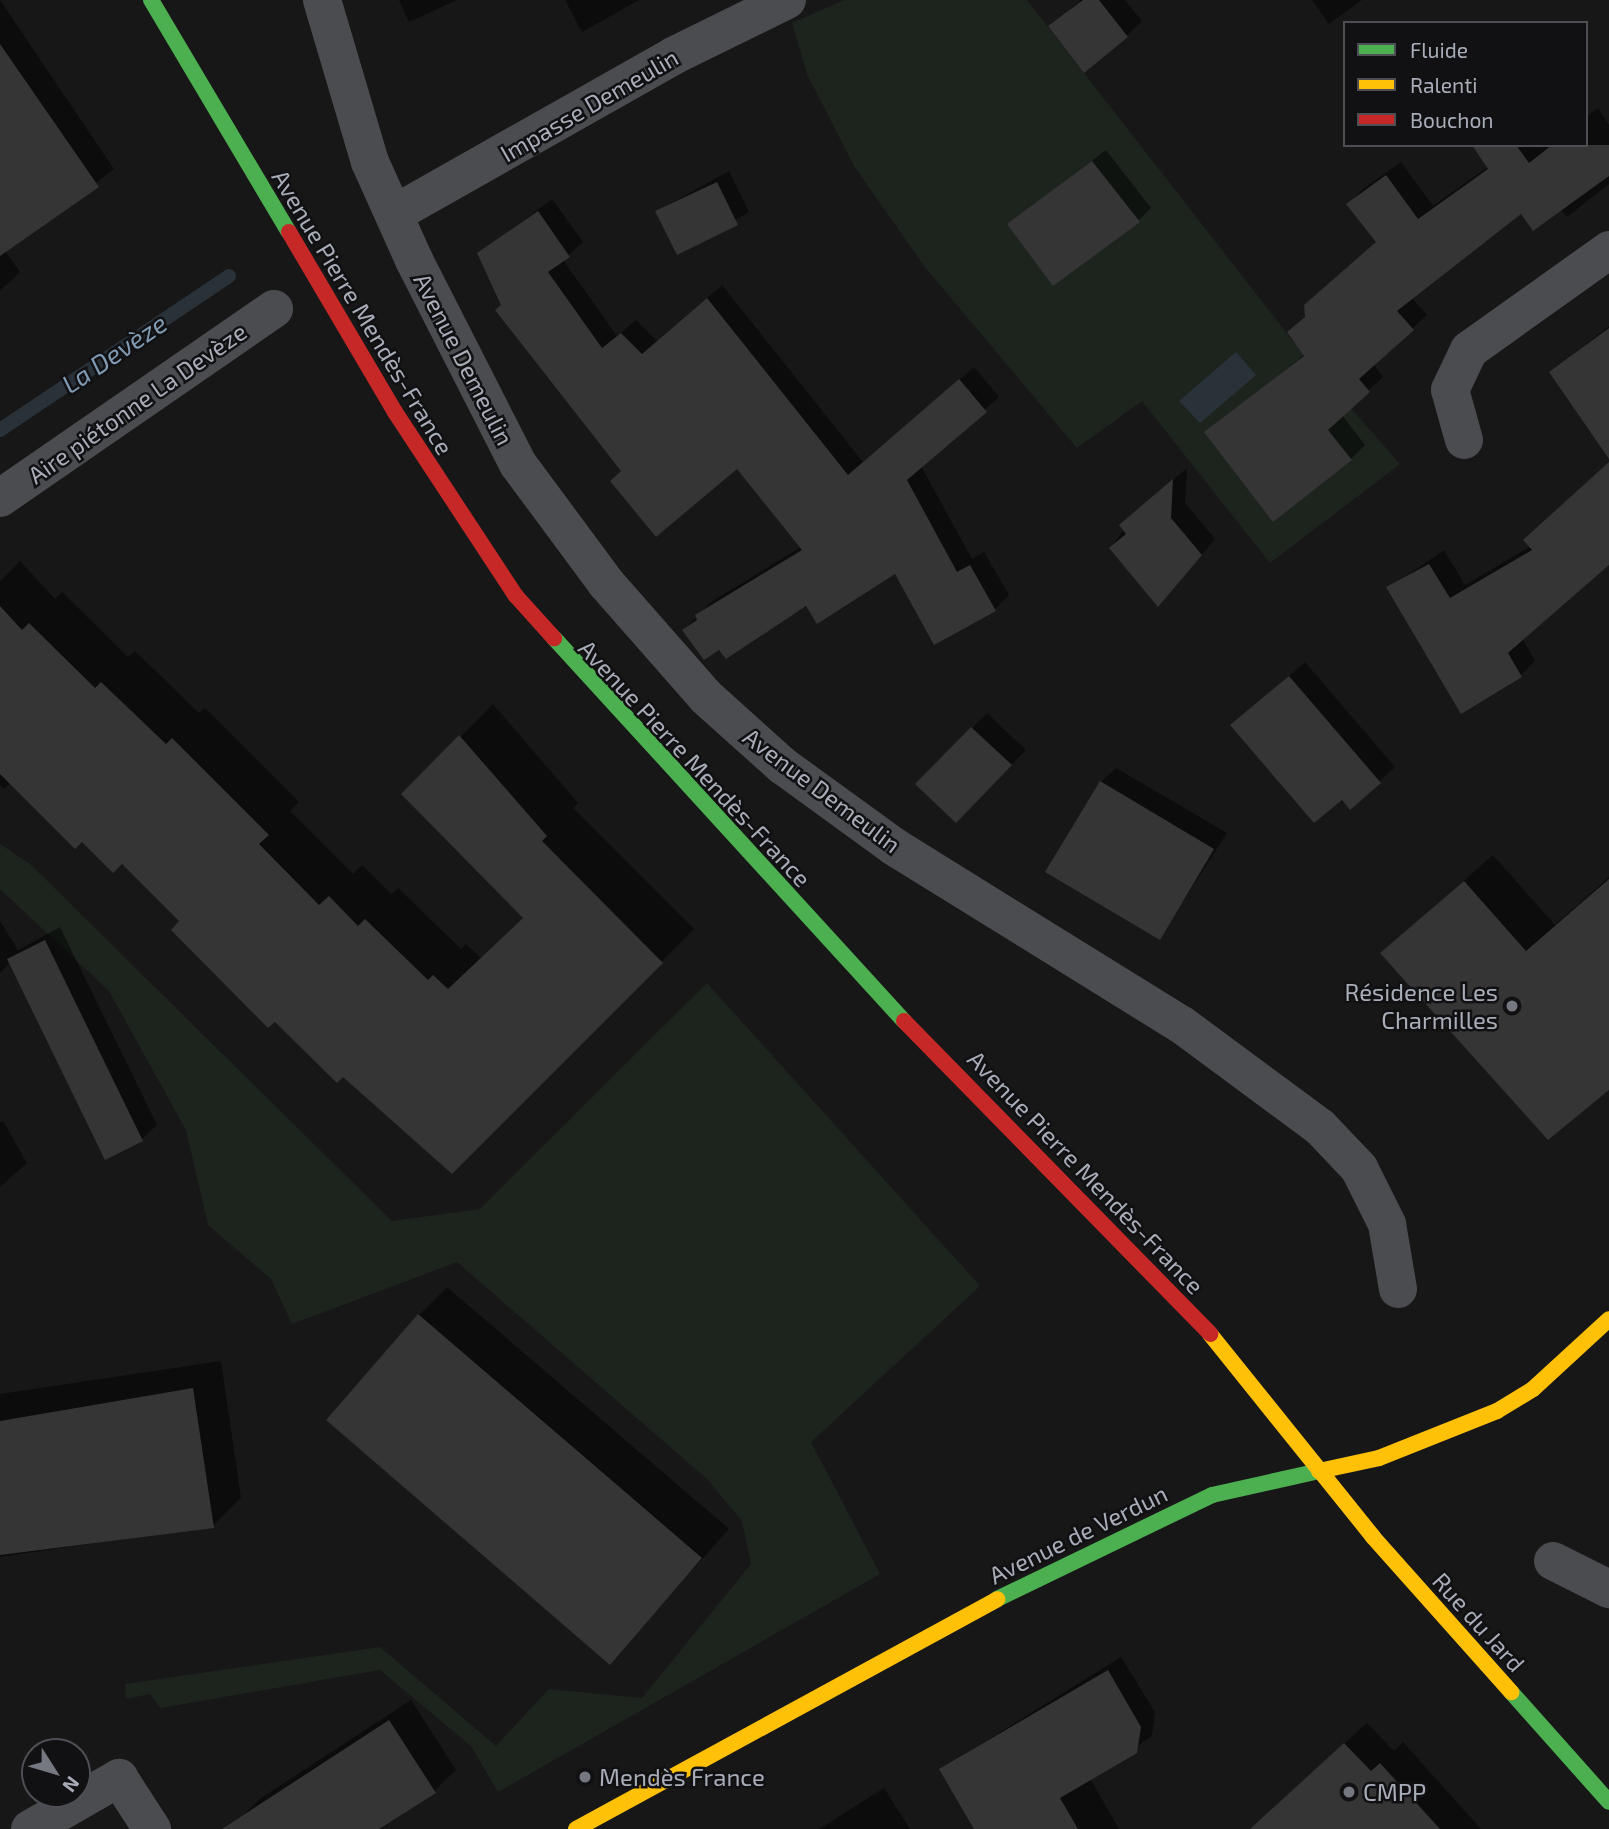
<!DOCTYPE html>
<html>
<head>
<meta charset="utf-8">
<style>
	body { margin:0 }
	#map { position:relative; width:1609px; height:1829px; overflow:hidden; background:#171717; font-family:"Exo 2",sans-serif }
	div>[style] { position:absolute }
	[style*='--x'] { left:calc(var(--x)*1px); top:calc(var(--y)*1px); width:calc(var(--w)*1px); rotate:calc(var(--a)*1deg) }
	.green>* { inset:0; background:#1d241e }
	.water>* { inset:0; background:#2a3239 }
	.shadow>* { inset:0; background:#0007 }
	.stream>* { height:14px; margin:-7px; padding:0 7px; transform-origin:7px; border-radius:7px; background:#2a3239 }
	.building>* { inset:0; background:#353536 }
	.street>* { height:38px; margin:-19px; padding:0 19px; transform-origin:19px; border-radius:19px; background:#4b4c50 }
	.fast>* { height:16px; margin:-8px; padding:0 8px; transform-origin:8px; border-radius:8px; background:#4caf50 }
	.slow>* { height:16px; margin:-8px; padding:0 8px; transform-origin:8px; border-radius:8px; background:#ffc107 }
	.jam>* { height:16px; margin:-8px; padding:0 8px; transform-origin:8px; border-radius:8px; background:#c62828 }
	.dots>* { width:19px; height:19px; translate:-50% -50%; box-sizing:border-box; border:4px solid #111113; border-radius:50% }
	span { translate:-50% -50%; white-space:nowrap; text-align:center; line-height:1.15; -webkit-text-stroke:5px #111113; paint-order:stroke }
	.street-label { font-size:24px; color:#a8adb8 }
	.poi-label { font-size:24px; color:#a8adb8 }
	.right { translate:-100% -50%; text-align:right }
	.left { translate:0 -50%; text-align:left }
	.water-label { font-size:26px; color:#7f9bb3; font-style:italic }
	.legend { position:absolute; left:1343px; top:21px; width:245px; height:126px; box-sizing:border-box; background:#111113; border:2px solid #4d4f55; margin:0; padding:9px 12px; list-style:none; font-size:21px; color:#a8adb8 }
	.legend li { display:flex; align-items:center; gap:14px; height:35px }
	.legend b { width:35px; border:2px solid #4d4f55 }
	.north { position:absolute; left:21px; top:1738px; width:70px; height:70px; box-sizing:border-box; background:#111113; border:2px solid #4d4f55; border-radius:50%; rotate:127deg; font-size:19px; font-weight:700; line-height:28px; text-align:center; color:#a8adb8 }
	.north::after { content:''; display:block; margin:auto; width:24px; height:32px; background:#757880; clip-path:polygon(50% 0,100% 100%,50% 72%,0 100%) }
</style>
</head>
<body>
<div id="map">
	<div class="green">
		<i style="clip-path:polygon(844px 0,1027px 0,1303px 354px,1400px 464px,1270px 563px,1142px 401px,1077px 448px,924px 266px,854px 166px,807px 74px,792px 23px)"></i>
		<i style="clip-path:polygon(0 844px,30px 864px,392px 1221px,480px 1209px,707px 983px,980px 1286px,811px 1442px,880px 1574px,498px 1792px,471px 1746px,380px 1670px,160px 1708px,150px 1694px,126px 1699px,125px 1684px,380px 1647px,496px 1746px,549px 1689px,642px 1698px,751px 1564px,742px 1521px,707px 1479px,457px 1262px,292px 1324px,271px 1279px,208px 1225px,186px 1130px,109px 991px,0 889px)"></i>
	</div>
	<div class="water">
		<i style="clip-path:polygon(1236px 352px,1256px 375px,1200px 423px,1179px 401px)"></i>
	</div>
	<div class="shadow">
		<i style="clip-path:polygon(0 0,114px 169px,5px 251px,20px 272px,0 291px)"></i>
		<i style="clip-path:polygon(399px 0,457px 0,409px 22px)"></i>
		<i style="clip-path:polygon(565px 0,639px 0,582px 32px)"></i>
		<i style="clip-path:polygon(1081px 0,1125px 0,1142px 21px,1127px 36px,1050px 27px)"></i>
		<i style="clip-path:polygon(1312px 0,1362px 0,1329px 24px)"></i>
		<i style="clip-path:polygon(1598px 108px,1609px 125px,1609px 184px,1567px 217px,1561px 209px,1521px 212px,1412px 298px,1427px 315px,1373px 364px,1383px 377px,1342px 415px,1365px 445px,1351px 459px,1213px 428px,1305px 354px,1289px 333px,1377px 242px,1348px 204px,1362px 190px,1401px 162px,1433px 206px,1489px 166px,1474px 145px,1586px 145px,1586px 117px)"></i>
		<i style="clip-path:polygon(1106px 150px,1151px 208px,1138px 221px,1009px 224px)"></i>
		<i style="clip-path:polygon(729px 171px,749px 212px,677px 253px,657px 211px)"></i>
		<i style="clip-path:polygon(552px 199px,583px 242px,563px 260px,617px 336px,636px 320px,657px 341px,722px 285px,863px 462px,974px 367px,999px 397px,921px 466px,972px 559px,984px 552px,1009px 595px,995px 609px,896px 572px,806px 604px,720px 647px,684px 630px,711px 602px,801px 547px,737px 467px,623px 470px,503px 304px,479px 254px)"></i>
		<i style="clip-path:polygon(1609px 326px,1609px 456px,1551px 372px)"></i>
		<i style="clip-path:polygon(1187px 468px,1185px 503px,1215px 539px,1172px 590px,1111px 548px,1136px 511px)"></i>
		<i style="clip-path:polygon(1609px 482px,1609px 562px,1522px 638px,1535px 661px,1521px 675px,1389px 588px,1444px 550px,1465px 585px,1531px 546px)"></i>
		<i style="clip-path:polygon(20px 561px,55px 599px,62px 592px,128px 657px,135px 651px,199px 713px,205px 708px,299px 802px,290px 811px,353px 874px,362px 865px,391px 894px,398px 888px,461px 949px,466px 944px,481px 958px,524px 917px,403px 794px,493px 704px,578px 803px,573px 808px,694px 929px,452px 1172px,122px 861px,82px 840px,11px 783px,4px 789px,0 785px,0 581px)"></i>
		<i style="clip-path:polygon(1305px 662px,1395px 767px,1350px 807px,1233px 725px)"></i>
		<i style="clip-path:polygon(987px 713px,1026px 750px,956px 821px,918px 784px)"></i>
		<i style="clip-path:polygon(1116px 768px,1227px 833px,1160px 937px,1101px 782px)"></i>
		<i style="clip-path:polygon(1493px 855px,1555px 925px,1609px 877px,1609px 1088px,1382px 953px)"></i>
		<i style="clip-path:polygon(0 921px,18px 950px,60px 927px,157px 1125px,142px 1139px,106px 1158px,10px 962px,0 973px)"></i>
		<i style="clip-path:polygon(3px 1121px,27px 1163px,0 1187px,0 1122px)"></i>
		<i style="clip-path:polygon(447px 1287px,729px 1529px,610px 1662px,419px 1315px)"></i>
		<i style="clip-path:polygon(221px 1361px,241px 1498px,213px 1526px,0 1557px,0 1394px)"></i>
		<i style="clip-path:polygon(1121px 1657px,1155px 1712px,1152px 1736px,1090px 1778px,1119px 1829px,976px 1829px,941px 1769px)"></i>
		<i style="clip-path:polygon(411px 1700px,456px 1770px,434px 1791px,376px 1829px,246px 1829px,239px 1819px,261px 1798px)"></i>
		<i style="clip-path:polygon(1367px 1723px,1394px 1751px,1403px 1742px,1481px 1829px,1285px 1829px,1292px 1791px)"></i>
		<i style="clip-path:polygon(884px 1788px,910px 1829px,819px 1829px)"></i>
	</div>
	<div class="stream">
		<i style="--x:0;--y:430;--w:276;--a:-33.9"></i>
	</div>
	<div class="building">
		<i style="clip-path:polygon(1083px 0,1099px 0,1128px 37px,1084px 73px,1048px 26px)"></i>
		<i style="clip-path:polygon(0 44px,99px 187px,0 256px)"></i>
		<i style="clip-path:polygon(1472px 145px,1516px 145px,1529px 163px,1552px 145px,1609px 145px,1609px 176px,1533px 231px,1521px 214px,1397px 311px,1414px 330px,1359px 379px,1370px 392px,1328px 430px,1352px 460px,1273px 522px,1204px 432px,1304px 356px,1287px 332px,1305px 317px,1304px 305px,1376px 242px,1346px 204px,1386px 175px,1418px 219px,1488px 169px)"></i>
		<i style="clip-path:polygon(1092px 161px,1140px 222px,1053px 286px,1007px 224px)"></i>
		<i style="clip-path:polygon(717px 182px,738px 225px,677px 255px,655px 211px)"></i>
		<i style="clip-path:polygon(538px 211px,570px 257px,548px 272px,602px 348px,621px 333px,642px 354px,707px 298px,848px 475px,959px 379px,987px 412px,907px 480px,957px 572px,970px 565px,996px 611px,934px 645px,895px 574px,817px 624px,806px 606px,726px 659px,719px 650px,704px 660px,682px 630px,697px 620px,695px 615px,802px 550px,737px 469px,656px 537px,610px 481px,621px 471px,495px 310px,501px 305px,477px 253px)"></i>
		<i style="clip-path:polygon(1609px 328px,1609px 459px,1549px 372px)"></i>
		<i style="clip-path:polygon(1609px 462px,1609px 565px,1508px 653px,1522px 677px,1461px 714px,1386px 587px,1429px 564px,1450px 598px,1532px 550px,1523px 540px)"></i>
		<i style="clip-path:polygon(1173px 479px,1171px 518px,1202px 555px,1158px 607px,1109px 548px,1126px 534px,1119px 525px)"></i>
		<i style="clip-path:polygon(0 606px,22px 630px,29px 623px,95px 688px,101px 682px,166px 744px,172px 738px,269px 835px,259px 844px,319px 905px,329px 896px,358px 926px,365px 919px,428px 980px,433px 975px,448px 989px,523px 918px,401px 794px,459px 735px,547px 836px,542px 841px,663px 963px,452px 1174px,343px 1077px,337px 1083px,275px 1022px,268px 1028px,171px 930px,179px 921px,122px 864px,113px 873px,82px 842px,75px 849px,0 774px)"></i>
		<i style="clip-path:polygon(1289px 676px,1381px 783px,1350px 810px,1342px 800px,1314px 823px,1230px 725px)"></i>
		<i style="clip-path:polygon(971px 727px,1012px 765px,956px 823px,915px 784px)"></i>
		<i style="clip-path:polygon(1100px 781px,1214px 849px,1160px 940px,1045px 872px)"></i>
		<i style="clip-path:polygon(1609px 879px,1609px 1090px,1548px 1140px,1380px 953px,1464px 881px,1526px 951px)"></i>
		<i style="clip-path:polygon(45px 940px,143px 1141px,105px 1160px,7px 959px)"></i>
		<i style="clip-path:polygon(418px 1314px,702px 1558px,610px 1665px,326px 1420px)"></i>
		<i style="clip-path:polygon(193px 1388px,214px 1528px,0 1555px,0 1421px)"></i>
		<i style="clip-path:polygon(1108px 1670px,1141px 1727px,1137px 1753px,1060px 1798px,1078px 1829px,974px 1829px,939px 1769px)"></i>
		<i style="clip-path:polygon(389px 1720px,436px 1793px,379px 1829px,222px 1829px)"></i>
		<i style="clip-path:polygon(1344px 1743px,1371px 1771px,1380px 1763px,1440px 1829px,1250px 1829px)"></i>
	</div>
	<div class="street">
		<i style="--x:322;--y:0;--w:169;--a:73.5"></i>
		<i style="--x:370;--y:162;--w:107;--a:65.8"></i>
		<i style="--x:414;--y:260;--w:229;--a:63"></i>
		<i style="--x:518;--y:464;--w:148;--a:53.5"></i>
		<i style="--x:606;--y:583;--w:152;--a:48.7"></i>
		<i style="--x:706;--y:697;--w:103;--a:41.9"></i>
		<i style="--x:783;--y:766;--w:136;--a:36"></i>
		<i style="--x:893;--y:846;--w:340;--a:31.8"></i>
		<i style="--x:1182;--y:1025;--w:172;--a:36.5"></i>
		<i style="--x:1320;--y:1127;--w:57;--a:46.4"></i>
		<i style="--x:1359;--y:1168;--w:63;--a:63.4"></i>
		<i style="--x:1387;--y:1224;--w:66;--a:80.4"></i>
		<i style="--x:394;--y:214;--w:321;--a:-29.5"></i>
		<i style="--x:673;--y:56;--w:127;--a:-26.2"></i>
		<i style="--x:1464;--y:440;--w:52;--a:-105.6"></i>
		<i style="--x:1450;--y:390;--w:44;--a:-64.6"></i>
		<i style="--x:1469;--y:350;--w:172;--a:-35.5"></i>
		<i style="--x:0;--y:498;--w:333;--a:-34.6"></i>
		<i style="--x:1553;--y:1561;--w:63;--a:26.6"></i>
		<i style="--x:30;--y:1829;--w:103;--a:-29.8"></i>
		<i style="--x:119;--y:1778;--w:61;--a:57.1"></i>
	</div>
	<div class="fast">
		<i style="--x:151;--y:0;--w:270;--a:59.3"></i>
		<i style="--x:554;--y:638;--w:519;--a:47.58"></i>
		<i style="--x:997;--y:1599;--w:239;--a:-25.8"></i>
		<i style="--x:1212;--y:1495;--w:110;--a:-12.6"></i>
		<i style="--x:1511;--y:1692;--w:147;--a:48.3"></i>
	</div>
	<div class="slow">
		<i style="--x:1210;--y:1334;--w:260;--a:51.2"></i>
		<i style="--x:1373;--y:1537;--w:208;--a:48.3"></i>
		<i style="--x:1319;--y:1471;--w:61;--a:-12.2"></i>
		<i style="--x:1379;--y:1458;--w:127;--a:-21.7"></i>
		<i style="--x:1497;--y:1411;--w:42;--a:-31.4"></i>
		<i style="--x:1533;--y:1389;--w:103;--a:-42.6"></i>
		<i style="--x:576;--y:1829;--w:480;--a:-28.6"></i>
	</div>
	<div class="jam">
		<i style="--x:289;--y:232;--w:209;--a:59.5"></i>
		<i style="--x:395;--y:412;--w:220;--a:56.7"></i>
		<i style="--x:516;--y:596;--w:57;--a:47.9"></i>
		<i style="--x:904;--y:1021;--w:438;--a:45.6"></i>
	</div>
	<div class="dots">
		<i style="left:1512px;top:1006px;background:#757880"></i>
		<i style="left:585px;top:1777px;background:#757880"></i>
		<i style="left:1349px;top:1792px;background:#757880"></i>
	</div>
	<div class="street-label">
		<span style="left:589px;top:105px;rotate:-30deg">Impasse Demeulin</span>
		<span style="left:363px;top:312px;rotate:59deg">Avenue Pierre Mendès-France</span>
		<span style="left:464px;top:359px;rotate:63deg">Avenue Demeulin</span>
		<span style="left:137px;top:403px;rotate:-35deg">Aire piétonne La Devèze</span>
		<span style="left:695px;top:763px;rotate:47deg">Avenue Pierre Mendès-France</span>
		<span style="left:822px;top:790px;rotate:37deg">Avenue Demeulin</span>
		<span style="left:1086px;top:1172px;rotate:46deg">Avenue Pierre Mendès-France</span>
		<span style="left:1078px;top:1534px;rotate:-26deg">Avenue de Verdun</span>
		<span style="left:1479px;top:1622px;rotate:48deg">Rue du Jard</span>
	</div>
	<div class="poi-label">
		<span class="right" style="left:1498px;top:1006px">Résidence Les<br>Charmilles</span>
		<span class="left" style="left:599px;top:1777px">Mendès France</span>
		<span class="left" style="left:1363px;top:1792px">CMPP</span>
	</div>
	<div class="water-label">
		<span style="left:114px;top:353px;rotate:-34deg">La Devèze</span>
	</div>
	<ul class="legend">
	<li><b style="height:9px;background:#4caf50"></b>Fluide</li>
	<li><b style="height:9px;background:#ffc107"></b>Ralenti</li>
	<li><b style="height:9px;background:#c62828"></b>Bouchon</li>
	</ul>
	<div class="north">N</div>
</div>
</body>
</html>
